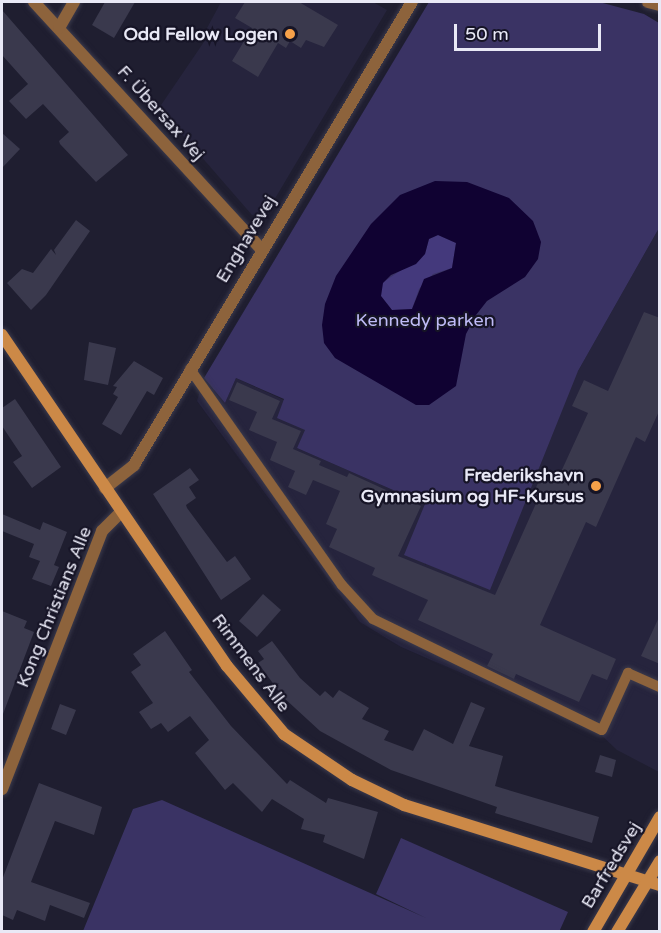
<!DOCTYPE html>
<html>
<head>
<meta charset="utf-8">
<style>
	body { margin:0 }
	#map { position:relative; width:661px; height:933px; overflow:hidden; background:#1f1e30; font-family:"Varela Round",sans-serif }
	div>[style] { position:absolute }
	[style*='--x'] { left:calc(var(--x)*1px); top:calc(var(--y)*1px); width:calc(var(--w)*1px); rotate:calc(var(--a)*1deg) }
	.built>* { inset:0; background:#26243d }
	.green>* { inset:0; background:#3a3364 }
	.forest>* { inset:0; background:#44397c }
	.water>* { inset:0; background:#100232 }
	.building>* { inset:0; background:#3a394d }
	.roads { filter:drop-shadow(0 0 2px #3b3a4c) drop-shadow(0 0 2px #3b3a4c) }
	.lane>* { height:10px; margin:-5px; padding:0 5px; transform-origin:5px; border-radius:5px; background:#8d633c }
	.street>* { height:12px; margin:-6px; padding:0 6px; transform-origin:6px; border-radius:6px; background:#8d633c }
	.secondary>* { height:12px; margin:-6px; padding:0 6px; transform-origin:6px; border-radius:6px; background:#cc8947 }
	.dots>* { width:16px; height:16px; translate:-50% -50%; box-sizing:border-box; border:3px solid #161426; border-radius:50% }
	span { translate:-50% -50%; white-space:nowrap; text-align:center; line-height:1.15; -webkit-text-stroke:4.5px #161426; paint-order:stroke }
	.poi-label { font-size:18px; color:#e9e9f6; font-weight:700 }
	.right { translate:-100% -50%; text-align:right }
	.street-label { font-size:18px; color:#e9e9f6 }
	.park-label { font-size:18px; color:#bfbbf7 }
	.frame { position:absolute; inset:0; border:3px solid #e9e9f6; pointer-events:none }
	.scale { position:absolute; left:454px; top:24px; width:147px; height:27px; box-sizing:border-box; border:3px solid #e9e9f6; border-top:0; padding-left:8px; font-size:18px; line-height:21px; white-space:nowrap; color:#e9e9f6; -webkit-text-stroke:4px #161426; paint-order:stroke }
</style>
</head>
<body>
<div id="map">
	<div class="built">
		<i style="clip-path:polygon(221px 2px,373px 2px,387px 10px,267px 212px,252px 215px,159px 108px,210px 33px,207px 28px)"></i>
		<i style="clip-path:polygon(659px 228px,659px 772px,617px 750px,598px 732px,401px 647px,360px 622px,197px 401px,204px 378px,225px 403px,236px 378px,284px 400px,306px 430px,297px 448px,425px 504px,425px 565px,578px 371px)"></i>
	</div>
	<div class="green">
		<i style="clip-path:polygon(429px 2px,599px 2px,644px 14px,659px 23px,659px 228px,578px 371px,490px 590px,404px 555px,425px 504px,297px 448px,305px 430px,277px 418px,284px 399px,236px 378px,225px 403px,204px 378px)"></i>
		<i style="clip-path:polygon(162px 800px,426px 918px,376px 894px,401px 838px,568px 912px,559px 932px,83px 931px,133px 809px)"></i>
	</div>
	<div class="forest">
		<i style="clip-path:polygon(438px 235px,456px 243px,452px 268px,433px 274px,419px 289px,412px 309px,392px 310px,381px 296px,382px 283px,425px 254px,429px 239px)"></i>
	</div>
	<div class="water">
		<i style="clip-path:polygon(evenodd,435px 181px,467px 182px,509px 198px,533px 221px,541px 242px,538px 259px,525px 277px,487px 301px,476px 315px,466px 334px,456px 386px,429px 405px,416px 405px,335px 358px,324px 343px,322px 325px,325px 304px,336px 276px,371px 224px,400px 195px,435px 181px,438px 235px,456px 243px,452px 268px,424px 279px,412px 309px,392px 310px,381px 296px,383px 283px,391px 275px,416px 264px,425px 254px,429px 239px,438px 235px)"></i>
	</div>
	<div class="building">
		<i style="clip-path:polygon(105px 2px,135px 2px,114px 38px,92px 25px)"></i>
		<i style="clip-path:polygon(245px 2px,299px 2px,338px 25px,324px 47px,306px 40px,301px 48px,290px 41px,286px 48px,278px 43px,258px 77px,232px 61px,252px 28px,235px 18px)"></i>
		<i style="clip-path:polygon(2px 10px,128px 155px,96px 182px,60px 144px,59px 141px,69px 132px,43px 104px,26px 119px,9px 101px,28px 84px,2px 55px)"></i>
		<i style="clip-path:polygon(2px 133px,20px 149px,2px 168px)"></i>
		<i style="clip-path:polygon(76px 220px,90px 231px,46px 295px,31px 310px,7px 283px,22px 269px,33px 273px,51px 249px,56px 255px,54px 250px)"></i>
		<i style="clip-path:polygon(644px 312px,660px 318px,660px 409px,645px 442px,636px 437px,596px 527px,586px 522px,540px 625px,616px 659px,607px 680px,592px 674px,579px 702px,516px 674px,514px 679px,487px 666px,493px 654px,418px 620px,428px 600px,372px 575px,375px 568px,329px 547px,337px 529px,326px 524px,340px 491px,313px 480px,306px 495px,288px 487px,295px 471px,270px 460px,277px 442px,249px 430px,257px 412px,229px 400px,237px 382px,280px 401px,272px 419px,301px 431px,293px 449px,321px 461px,319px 465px,347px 477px,349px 473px,421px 506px,398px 556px,495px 595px,538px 499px,532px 496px,545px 468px,560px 474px,588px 413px,572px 406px,584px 380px,608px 391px)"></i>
		<i style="clip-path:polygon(89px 342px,116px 348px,108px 385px,84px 380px)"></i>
		<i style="clip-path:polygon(134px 361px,163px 378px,154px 395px,147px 391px,121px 435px,102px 424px,118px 397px,113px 394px,117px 387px,113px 386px)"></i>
		<i style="clip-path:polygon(15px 399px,61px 467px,32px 488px,13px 462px,22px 456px,2px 426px,2px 408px)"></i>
		<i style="clip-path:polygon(190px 468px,199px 480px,189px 487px,196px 498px,186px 505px,187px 508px,227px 562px,235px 556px,251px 579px,221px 600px,153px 494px)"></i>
		<i style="clip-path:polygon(2px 514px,40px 530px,43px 522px,67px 532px,54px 565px,59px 567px,51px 586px,32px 579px,40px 561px,29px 557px,34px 544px,2px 531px)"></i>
		<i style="clip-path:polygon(263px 594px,281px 610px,257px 637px,239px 621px)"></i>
		<i style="clip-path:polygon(2px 611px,27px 621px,24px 628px,34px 632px,3px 714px)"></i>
		<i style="clip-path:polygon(660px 615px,660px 664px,641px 656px)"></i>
		<i style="clip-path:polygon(165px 631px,192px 670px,189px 672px,231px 726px,287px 784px,290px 780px,326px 803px,328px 798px,378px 812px,364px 859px,323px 842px,325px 835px,301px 829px,304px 819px,272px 799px,262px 812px,233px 783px,225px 790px,195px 753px,209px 740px,190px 716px,168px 732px,161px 723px,151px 729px,139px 712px,153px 703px,131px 672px,141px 665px,133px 654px)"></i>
		<i style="clip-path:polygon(272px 641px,300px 678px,320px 696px,325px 691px,333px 698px,339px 690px,369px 708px,362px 719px,389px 731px,384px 740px,413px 751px,424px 729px,453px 744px,471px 702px,485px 708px,469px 746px,503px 756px,495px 786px,599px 817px,592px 843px,495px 813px,497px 807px,391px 770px,320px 731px,283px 697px,258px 663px,264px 659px,258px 651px)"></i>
		<i style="clip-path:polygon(60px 704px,76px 710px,66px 735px,51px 729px)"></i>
		<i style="clip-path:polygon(600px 755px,616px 760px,612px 777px,595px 772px)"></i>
		<i style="clip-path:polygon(39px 783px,102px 807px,94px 835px,55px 821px,31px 882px,90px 903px,84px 918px,50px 905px,45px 921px,17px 910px,13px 920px,2px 915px,2px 880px)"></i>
	</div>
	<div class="roads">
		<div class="lane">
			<i style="--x:190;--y:369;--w:264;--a:54.9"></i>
			<i style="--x:342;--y:585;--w:46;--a:47.6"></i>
			<i style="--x:373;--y:619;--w:254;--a:25.9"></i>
			<i style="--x:602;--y:730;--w:63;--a:-65.5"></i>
			<i style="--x:628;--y:673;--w:35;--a:24"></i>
		</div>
		<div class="street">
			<i style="--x:34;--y:2;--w:335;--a:47.4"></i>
			<i style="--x:648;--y:2;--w:12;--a:14"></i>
			<i style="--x:59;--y:28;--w:30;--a:-60"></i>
			<i style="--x:105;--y:488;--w:37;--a:-38"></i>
			<i style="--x:134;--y:465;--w:540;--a:-59.02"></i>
			<i style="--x:2;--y:789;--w:277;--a:-68.8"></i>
			<i style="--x:102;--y:531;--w:27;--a:-45"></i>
		</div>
		<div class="secondary">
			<i style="--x:2;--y:335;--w:400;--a:55.8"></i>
			<i style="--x:227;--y:666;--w:89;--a:50"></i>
			<i style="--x:284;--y:734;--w:82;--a:34.1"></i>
			<i style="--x:352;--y:780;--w:58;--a:25.7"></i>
			<i style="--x:404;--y:805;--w:268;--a:17.4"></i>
			<i style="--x:593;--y:932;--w:133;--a:-59.8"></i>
			<i style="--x:617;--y:932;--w:83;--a:-58.8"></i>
		</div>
	</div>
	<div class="dots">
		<i style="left:290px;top:34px;background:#f7a149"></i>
		<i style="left:596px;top:486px;background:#f7a149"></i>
	</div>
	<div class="poi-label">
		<span class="right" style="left:278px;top:34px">Odd Fellow Logen</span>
		<span class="right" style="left:584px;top:486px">Frederikshavn<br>Gymnasium og HF-Kursus</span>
	</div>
	<div class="street-label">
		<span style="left:161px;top:113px;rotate:48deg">F. Übersax Vej</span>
		<span style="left:246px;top:239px;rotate:-59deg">Enghavevej</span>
		<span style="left:54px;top:607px;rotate:-68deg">Kong Christians Alle</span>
		<span style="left:251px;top:663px;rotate:53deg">Rimmens Alle</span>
		<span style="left:611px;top:865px;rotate:-59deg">Barfredsvej</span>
	</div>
	<div class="park-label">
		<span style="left:425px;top:320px">Kennedy parken</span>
	</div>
	<div class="frame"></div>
	<div class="scale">50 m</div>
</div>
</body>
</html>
